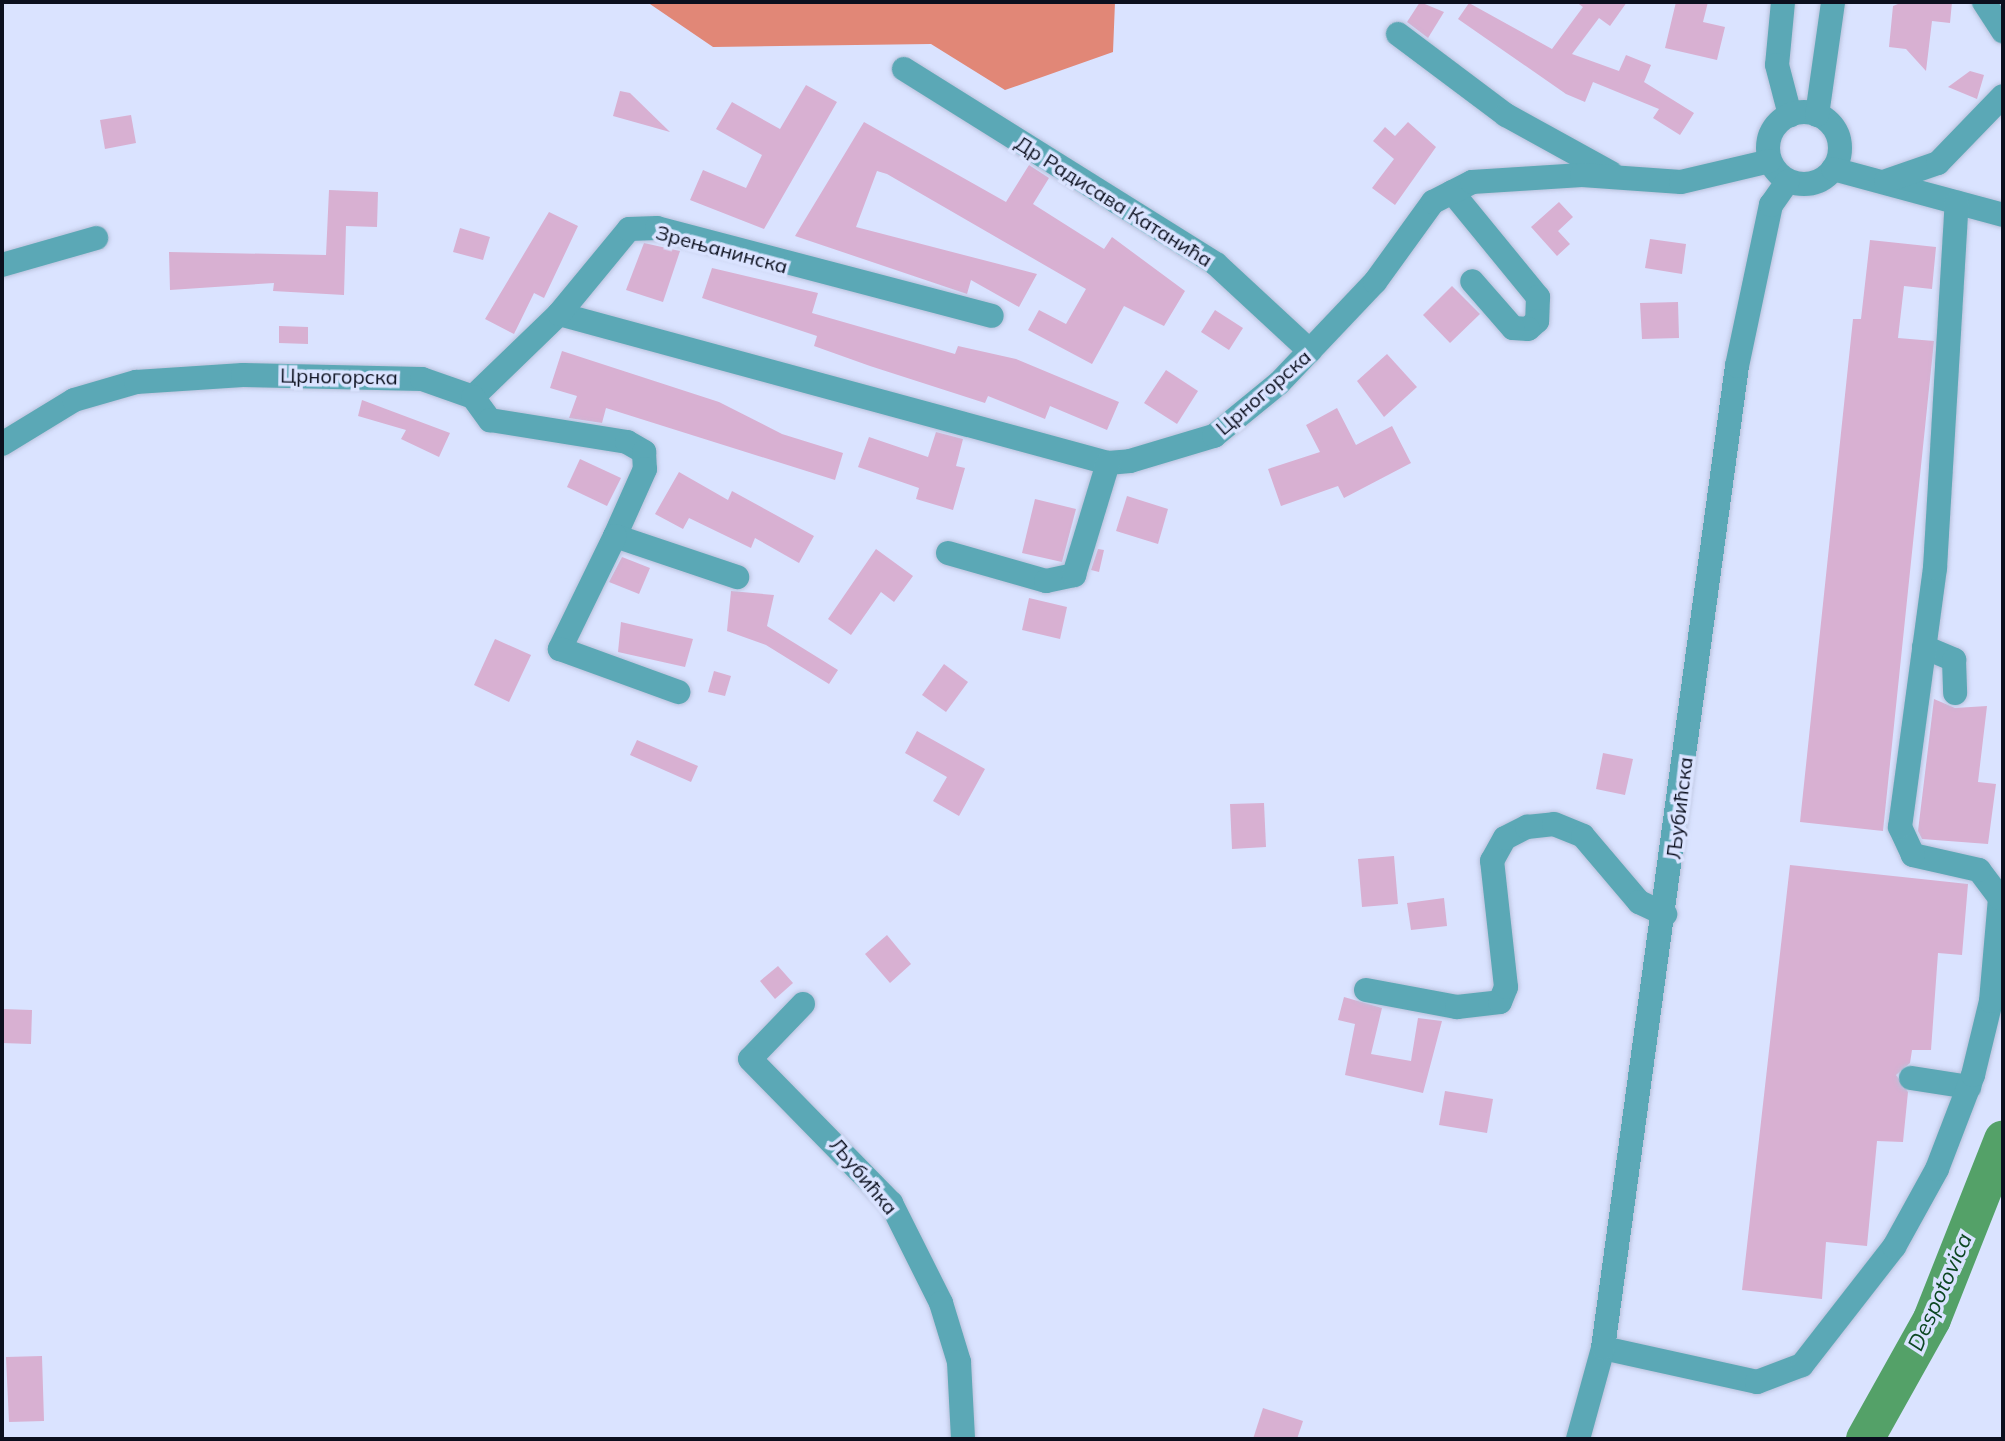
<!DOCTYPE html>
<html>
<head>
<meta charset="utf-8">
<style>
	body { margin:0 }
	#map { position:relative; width:2005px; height:1441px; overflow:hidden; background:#dae3ff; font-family:Mulish,sans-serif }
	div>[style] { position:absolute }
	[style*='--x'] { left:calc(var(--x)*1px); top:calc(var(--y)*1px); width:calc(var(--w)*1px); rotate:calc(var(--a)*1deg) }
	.forest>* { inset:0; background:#e18777 }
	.river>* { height:38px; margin:-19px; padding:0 19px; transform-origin:19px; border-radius:19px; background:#54a168 }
	.building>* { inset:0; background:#d8b0d2 }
	.roads { filter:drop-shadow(0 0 2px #b9c1db) drop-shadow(0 0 2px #b9c1db) }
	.minor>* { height:24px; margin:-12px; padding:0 12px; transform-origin:12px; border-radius:12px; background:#5ba8b6 }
	.minor>.ring { margin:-12px; padding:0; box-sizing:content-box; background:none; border:24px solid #5ba8b6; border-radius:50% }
	span { translate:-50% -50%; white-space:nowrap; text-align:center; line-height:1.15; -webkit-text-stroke:7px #dae3ff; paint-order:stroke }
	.street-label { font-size:20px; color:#0b0f1e }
	.water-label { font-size:22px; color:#0c4722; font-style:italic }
	.frame { position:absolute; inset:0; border:4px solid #0b0f1e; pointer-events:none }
</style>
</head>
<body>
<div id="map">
	<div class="forest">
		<i style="clip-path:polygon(647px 2px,1115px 2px,1113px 52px,1005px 90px,931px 44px,713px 47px)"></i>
	</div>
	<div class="river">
		<i style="--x:1865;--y:1439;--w:137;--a:-60.8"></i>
		<i style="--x:1932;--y:1319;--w:193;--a:-68.4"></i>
	</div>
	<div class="building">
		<i style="clip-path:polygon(1420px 2px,1444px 12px,1428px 38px,1407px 22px)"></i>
		<i style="clip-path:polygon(1576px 2px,1627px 2px,1610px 26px,1599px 18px,1572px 54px,1619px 71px,1626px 55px,1651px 65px,1644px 82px,1694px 113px,1680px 135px,1653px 118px,1659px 109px,1593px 82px,1585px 102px,1566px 94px,1458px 19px,1469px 3px,1552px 49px,1583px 7px)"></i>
		<i style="clip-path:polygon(1676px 2px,1708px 2px,1703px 22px,1725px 27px,1717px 60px,1665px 48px)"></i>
		<i style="clip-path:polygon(1903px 2px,1952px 2px,1950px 23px,1932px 21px,1926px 71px,1906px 49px,1889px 47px,1893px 6px)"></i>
		<i style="clip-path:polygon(1970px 71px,1984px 75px,1977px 99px,1948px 87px)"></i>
		<i style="clip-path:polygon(806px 85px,837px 102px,764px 229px,690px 200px,703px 170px,746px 188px,762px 155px,716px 129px,732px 102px,780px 129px)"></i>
		<i style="clip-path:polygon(620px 91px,630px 93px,670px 132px,613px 116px)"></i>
		<i style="clip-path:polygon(131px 115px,136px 143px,105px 149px,100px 120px)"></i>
		<i style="clip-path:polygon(864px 122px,1006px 202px,1029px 165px,1049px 178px,1033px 204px,1104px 249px,1112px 237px,1185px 291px,1164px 326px,1124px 306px,1092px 364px,1028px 330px,1039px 310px,1066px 324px,1086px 289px,887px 174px,877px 171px,856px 227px,1037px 274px,1019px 307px,971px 280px,967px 294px,795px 236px)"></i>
		<i style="clip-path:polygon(1408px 122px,1436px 147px,1395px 205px,1372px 188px,1394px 159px,1373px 141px,1385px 127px,1395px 136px)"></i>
		<i style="clip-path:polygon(329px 190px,378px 192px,377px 227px,346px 226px,344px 295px,273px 291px,274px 283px,170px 290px,169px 252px,326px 255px)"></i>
		<i style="clip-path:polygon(1559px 202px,1573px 217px,1558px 231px,1570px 244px,1557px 256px,1531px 227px)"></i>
		<i style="clip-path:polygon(549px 212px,578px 226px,544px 298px,534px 293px,514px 334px,485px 319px)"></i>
		<i style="clip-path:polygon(460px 228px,490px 237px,483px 260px,453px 252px)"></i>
		<i style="clip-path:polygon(1650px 239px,1686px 244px,1682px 274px,1645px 268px)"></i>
		<i style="clip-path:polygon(1870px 240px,1936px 247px,1932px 289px,1904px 286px,1898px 338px,1934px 341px,1883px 831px,1800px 822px,1853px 319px,1861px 319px)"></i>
		<i style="clip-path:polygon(644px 243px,680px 251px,663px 302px,626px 290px)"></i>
		<i style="clip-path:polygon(712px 268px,818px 293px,812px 313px,955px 354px,958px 346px,1016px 359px,1119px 402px,1107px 430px,1050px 406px,1045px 419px,988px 396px,985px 403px,870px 366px,814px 346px,817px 336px,702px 298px)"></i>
		<i style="clip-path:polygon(1452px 286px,1480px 314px,1450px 343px,1423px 315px)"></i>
		<i style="clip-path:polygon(1678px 302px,1679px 338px,1642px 339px,1640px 303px)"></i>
		<i style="clip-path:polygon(1215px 310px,1243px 328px,1229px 350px,1201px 332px)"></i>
		<i style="clip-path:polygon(279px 326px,308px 327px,308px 344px,279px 343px)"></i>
		<i style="clip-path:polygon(562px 351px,719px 402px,782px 434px,843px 453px,835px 480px,606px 408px,602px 423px,569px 418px,577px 396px,550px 388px)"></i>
		<i style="clip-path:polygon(1387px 354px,1417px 387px,1384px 417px,1357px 381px)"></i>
		<i style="clip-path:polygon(1166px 370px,1198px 391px,1177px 424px,1144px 403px)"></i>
		<i style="clip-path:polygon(362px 400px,450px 433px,439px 457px,401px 439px,406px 430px,358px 416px)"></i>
		<i style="clip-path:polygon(1337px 408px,1356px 445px,1392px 426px,1411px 463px,1344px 498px,1338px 486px,1281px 506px,1268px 469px,1320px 452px,1306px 425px)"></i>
		<i style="clip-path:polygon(936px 432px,963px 439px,956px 466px,965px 468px,953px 510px,916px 499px,919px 488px,858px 467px,869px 437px,928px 457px)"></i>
		<i style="clip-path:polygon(580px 459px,621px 478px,607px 506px,567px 487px)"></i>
		<i style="clip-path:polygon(679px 472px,728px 500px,732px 491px,814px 536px,799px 563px,755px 538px,751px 548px,689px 518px,683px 529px,655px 514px)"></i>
		<i style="clip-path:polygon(1127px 496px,1168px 509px,1158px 544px,1116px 531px)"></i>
		<i style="clip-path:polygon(1035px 499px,1076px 509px,1062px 562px,1022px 553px)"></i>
		<i style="clip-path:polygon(876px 549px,913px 576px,894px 602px,881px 592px,851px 635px,828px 619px)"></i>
		<i style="clip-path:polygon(1098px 549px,1104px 550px,1099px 572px,1091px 570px)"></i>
		<i style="clip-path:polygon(622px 557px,650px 568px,639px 594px,609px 582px)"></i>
		<i style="clip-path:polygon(731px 591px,774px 595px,767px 626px,838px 670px,829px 684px,766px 645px,727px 631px)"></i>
		<i style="clip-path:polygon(1029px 598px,1067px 607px,1060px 639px,1022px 630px)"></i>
		<i style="clip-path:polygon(621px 622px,693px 639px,685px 667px,618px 652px)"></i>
		<i style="clip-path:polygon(495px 639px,531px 655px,509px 702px,474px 685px)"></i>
		<i style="clip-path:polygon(944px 664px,968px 682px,946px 712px,922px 695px)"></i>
		<i style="clip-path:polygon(714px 671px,731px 676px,725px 696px,708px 692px)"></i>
		<i style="clip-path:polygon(1934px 699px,1955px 708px,1987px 706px,1978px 782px,1996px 784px,1988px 844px,1922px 839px,1918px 831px)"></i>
		<i style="clip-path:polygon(917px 731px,985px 769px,959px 816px,933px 801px,947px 777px,905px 753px)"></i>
		<i style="clip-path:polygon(637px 740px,698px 766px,691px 782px,630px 755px)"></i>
		<i style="clip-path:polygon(1603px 753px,1633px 759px,1625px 795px,1596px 789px)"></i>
		<i style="clip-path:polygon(1264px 803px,1266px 847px,1232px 849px,1230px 804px)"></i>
		<i style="clip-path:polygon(1394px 856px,1398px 904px,1362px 907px,1358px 859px)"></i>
		<i style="clip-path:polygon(1790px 865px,1968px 884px,1962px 955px,1938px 953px,1931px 1050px,1912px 1050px,1910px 1063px,1896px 1075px,1908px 1092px,1903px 1142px,1877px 1141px,1867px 1246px,1826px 1242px,1822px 1299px,1742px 1290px)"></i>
		<i style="clip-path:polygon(1444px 898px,1447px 926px,1411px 930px,1407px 903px)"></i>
		<i style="clip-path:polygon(887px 935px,911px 964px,890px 983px,865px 954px)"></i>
		<i style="clip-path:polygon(778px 966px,793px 983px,775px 999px,760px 981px)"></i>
		<i style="clip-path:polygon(1344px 997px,1382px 1008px,1371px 1054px,1411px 1061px,1418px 1018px,1442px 1021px,1423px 1093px,1345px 1075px,1355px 1024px,1338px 1020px)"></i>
		<i style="clip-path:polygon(2px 1009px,32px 1010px,31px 1044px,2px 1043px)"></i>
		<i style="clip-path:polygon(1445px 1091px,1493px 1099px,1487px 1133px,1439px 1125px)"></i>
		<i style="clip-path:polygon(42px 1356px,44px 1421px,9px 1422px,6px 1357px)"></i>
		<i style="clip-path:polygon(1263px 1408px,1303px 1421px,1297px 1439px,1253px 1439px)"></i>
	</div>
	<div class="roads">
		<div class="minor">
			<i style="--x:1783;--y:2;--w:63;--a:95.4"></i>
			<i style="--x:1777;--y:65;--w:52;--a:75.4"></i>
			<i style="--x:1984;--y:2;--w:35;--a:57"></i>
			<i style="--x:1398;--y:34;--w:135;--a:36.9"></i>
			<i style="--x:1506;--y:115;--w:120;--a:28.9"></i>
			<i style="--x:904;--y:69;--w:368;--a:32"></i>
			<i style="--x:1216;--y:264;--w:128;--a:42.8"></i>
			<i class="ring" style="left:1768px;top:112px;width:48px;height:48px"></i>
			<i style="--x:1817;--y:115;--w:114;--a:-81.9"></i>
			<i style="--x:1833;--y:169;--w:176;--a:15.1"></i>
			<i style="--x:1886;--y:181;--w:55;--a:-19.1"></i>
			<i style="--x:1938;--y:163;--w:93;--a:-45.9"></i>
			<i style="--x:1452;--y:192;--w:136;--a:50.7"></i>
			<i style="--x:1538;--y:297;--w:24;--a:92"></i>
			<i style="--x:1537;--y:321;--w:12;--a:138"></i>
			<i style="--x:1528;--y:329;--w:15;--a:-176"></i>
			<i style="--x:1513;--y:328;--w:62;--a:-131.1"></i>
			<i style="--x:2;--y:265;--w:98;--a:-16"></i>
			<i style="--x:559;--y:314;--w:569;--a:15.18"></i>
			<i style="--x:1108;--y:463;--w:22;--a:-5"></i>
			<i style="--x:1130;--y:461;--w:88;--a:-16.6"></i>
			<i style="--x:1214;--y:436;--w:84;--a:-39.2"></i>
			<i style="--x:1279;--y:383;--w:139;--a:-46.5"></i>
			<i style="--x:1375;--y:282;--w:99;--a:-54.1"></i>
			<i style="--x:1433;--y:202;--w:44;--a:-27.1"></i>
			<i style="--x:1472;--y:182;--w:110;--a:-3.6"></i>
			<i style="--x:1582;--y:175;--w:99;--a:4"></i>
			<i style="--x:1681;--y:182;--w:91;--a:-13.3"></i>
			<i style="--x:473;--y:397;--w:120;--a:-44"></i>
			<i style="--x:559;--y:314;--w:110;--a:-50.5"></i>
			<i style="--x:629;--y:229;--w:28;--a:-2"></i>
			<i style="--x:657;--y:228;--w:346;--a:14.7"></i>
			<i style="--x:2;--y:444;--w:84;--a:-31.4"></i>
			<i style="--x:74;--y:400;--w:65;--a:-16.2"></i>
			<i style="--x:136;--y:382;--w:107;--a:-3.7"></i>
			<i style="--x:243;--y:375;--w:179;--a:1.3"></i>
			<i style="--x:422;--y:379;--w:54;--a:19.4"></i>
			<i style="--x:473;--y:397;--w:29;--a:54"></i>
			<i style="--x:490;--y:420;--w:139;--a:9.1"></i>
			<i style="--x:627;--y:442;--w:20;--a:30"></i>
			<i style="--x:644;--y:452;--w:17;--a:87"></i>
			<i style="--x:645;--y:469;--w:73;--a:114.1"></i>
			<i style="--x:615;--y:536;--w:129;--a:18.6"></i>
			<i style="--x:615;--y:536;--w:126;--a:116"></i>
			<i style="--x:560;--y:649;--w:126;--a:20"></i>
			<i style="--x:948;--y:553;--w:102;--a:15.9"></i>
			<i style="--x:1046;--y:581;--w:29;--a:-12"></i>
			<i style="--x:1074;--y:575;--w:117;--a:-73.1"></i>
			<i style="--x:1924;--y:647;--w:33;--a:23"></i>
			<i style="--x:1954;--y:660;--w:33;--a:88"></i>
			<i style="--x:1366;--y:990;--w:93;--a:10.6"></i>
			<i style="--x:1457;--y:1007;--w:43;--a:-6.6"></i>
			<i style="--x:1500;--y:1002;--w:16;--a:-68"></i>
			<i style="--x:1506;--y:987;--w:127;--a:-96.3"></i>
			<i style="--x:1492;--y:861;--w:26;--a:-61"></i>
			<i style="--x:1505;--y:838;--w:25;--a:-27"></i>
			<i style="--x:1527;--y:827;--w:27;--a:-6"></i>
			<i style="--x:1554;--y:824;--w:31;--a:22"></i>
			<i style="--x:1583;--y:836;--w:87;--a:49.7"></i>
			<i style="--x:1639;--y:902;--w:29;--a:25"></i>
			<i style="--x:803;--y:1004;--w:76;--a:133.9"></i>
			<i style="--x:750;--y:1059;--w:202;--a:45.6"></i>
			<i style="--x:891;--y:1203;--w:112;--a:63.4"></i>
			<i style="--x:941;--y:1303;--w:62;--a:73"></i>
			<i style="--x:959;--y:1362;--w:77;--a:87"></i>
			<i style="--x:1911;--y:1078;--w:59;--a:8.8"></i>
			<i style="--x:1603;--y:1348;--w:158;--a:12.4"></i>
			<i style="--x:1757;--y:1382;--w:48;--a:-20.7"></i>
			<i style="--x:1802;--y:1365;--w:150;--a:-52.1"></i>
			<i style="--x:1894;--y:1247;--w:89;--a:-61.1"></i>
			<i style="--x:1937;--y:1169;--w:101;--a:-69"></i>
			<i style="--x:1973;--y:1075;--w:76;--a:-76.3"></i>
			<i style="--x:1991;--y:1001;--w:103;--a:-85"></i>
			<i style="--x:2000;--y:898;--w:35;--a:-127"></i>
			<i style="--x:1979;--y:870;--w:68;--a:-167.2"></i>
			<i style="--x:1913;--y:855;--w:31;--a:-115"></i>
			<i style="--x:1900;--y:827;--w:261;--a:-82.3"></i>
			<i style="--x:1935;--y:568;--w:366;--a:-86.6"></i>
			<i style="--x:1578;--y:1439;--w:94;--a:-74.6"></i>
			<i style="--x:1603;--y:1348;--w:991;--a:-82.23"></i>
			<i style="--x:1737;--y:366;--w:165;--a:-78.1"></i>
			<i style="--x:1771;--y:205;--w:29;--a:-55"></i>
		</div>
	</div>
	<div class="street-label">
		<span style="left:1114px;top:201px;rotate:32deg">Др Радисава Катанића</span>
		<span style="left:722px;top:249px;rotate:15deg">Зрењанинска</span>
		<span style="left:339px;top:376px;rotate:1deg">Црногорска</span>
		<span style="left:1263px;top:392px;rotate:-41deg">Црногорска</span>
		<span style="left:1679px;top:808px;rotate:-83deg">Љубићска</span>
		<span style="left:864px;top:1176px;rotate:50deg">Љубићка</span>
	</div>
	<div class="water-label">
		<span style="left:1940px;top:1292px;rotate:-66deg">Despotovica</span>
	</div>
	<div class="frame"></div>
</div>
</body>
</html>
